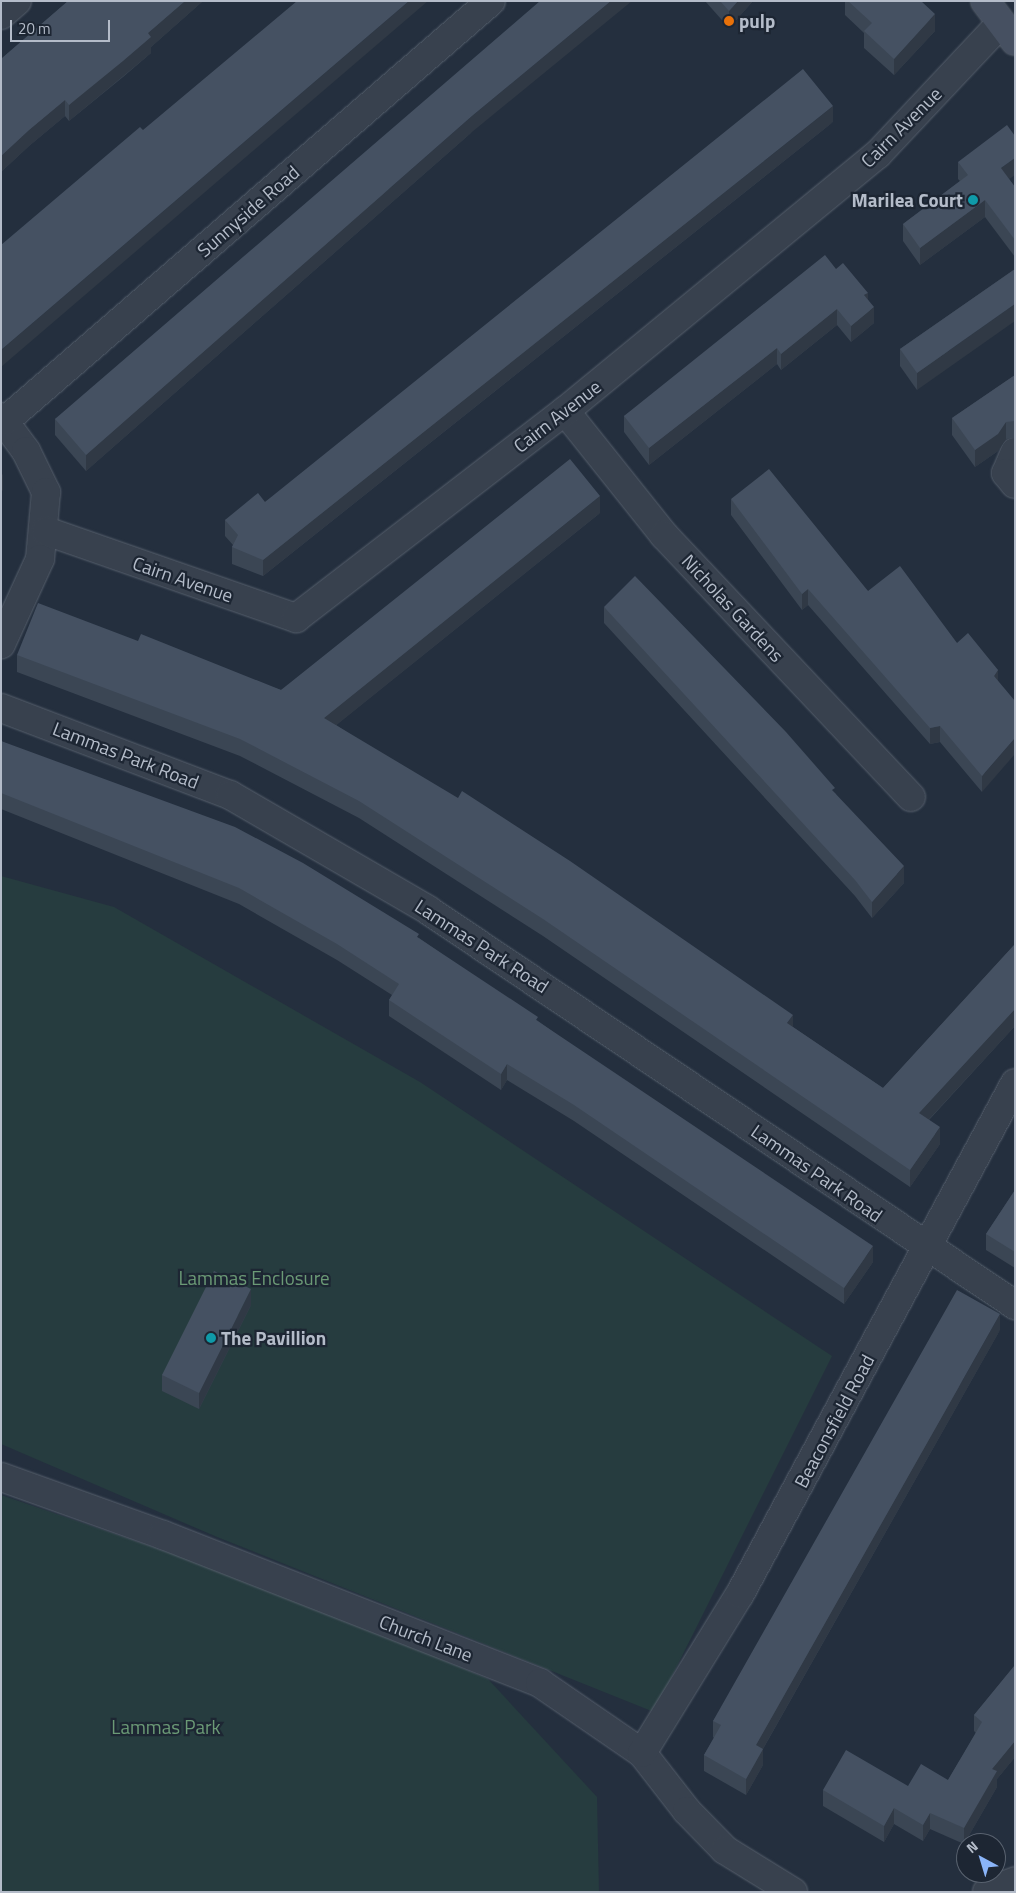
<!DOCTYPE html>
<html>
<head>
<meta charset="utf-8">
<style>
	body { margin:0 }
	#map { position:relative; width:1016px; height:1893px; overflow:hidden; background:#242f3e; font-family:"Titillium Web",sans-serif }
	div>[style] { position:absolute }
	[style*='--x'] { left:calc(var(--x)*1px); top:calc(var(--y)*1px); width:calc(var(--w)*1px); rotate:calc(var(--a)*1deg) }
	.green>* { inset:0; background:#263c3f }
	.roads { filter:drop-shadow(0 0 1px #565f6c) drop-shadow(0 0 1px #565f6c) }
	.minor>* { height:28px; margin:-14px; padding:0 14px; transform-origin:14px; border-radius:14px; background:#38414e }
	.secondary>* { height:28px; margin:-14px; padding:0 14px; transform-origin:14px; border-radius:14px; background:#465061 }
	.wall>* { inset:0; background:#3b4654 }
	.shaded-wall>* { inset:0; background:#303945 }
	.building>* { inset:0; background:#455162 }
	.dots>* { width:14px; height:14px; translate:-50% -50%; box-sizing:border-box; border:2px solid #1d2633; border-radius:50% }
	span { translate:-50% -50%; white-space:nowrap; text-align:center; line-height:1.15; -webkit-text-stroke:4.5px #1d2633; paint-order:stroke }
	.poi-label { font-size:19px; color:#b4bcc9; font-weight:700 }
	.left { translate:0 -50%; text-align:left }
	.right { translate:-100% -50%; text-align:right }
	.street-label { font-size:19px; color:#b4bcc9 }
	.park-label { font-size:19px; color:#6b9a76 }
	.frame { position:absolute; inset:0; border:2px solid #b4bcc9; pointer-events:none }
	.north { position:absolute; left:956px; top:1833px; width:50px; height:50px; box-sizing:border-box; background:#1d2633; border:1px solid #59626f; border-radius:50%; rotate:321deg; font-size:14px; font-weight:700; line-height:20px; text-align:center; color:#b4bcc9 }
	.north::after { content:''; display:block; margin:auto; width:18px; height:22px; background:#8ab4f8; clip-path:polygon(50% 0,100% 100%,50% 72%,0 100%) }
	.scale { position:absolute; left:10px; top:20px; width:100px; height:22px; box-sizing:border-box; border:2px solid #b4bcc9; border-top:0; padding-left:6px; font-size:15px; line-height:18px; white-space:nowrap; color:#b4bcc9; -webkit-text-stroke:4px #1d2633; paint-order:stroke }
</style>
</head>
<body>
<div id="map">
	<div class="green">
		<i style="clip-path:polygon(1px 876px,114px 907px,420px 1082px,832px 1356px,654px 1712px,217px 1537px,1px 1444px)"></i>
		<i style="clip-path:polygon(1px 1495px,284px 1592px,488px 1679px,597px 1797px,599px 1892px,1px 1892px)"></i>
	</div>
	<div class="roads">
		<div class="minor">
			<i style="--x:1;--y:15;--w:21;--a:-41"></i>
			<i style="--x:565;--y:411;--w:159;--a:51.4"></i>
			<i style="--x:664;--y:535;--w:360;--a:46.7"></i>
			<i style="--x:1;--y:417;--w:42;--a:53.7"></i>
			<i style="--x:26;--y:451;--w:46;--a:64"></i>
			<i style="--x:46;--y:492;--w:67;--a:95.1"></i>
			<i style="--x:40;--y:559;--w:94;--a:114.6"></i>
			<i style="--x:5;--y:421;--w:642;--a:-40.83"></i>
			<i style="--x:1015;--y:452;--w:23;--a:113"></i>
			<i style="--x:1006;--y:473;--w:14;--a:51"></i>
			<i style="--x:46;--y:531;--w:265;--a:19.2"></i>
			<i style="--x:296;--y:618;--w:339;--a:-37.6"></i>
			<i style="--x:565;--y:411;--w:404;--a:-39.4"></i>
			<i style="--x:877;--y:155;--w:181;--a:-46.8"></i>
			<i style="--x:1;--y:708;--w:245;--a:20.8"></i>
			<i style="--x:230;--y:795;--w:229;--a:30.1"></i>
			<i style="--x:428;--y:910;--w:708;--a:33.94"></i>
			<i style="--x:1;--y:1477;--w:172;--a:19.7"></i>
			<i style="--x:163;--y:1535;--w:405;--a:21.4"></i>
			<i style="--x:540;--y:1683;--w:124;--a:34.5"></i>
			<i style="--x:642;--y:1753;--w:73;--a:52.2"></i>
			<i style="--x:687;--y:1811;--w:54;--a:45.7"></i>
			<i style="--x:725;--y:1850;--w:80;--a:31.7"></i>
			<i style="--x:642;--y:1753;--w:187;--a:-58.4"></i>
			<i style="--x:740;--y:1594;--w:580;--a:-61.71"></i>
			<i style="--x:987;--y:1892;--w:30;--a:-21"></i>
		</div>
		<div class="secondary">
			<i style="--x:985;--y:1;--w:50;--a:53.1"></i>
		</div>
	</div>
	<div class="wall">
		<i style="clip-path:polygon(68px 1px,203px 1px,151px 47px,151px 53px,123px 77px,69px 121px,65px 116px,29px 146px,1px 172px,1px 59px)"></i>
		<i style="clip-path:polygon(705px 1px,753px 1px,729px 28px)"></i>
		<i style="clip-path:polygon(843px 1px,921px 1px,935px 31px,894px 75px,864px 48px,864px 33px,845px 15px,845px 2px)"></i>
		<i style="clip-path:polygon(833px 122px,263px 576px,232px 564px,232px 547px,233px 545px,225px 536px,225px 520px,265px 502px)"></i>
		<i style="clip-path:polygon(472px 132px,86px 471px,55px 435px,55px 419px)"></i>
		<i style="clip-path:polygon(958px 162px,1009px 179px,1015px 187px,1015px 257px,985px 217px,920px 265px,903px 241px,903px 224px,960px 181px,958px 179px)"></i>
		<i style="clip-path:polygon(836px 269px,868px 300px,874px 323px,851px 342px,837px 325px,781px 370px,777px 364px,649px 465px,624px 432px,624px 416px)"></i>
		<i style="clip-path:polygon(1015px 269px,917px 390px,900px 366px,900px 349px)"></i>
		<i style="clip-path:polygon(1015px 375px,1015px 438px,1006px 439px,998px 451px,975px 467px,952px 435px,952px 418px)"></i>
		<i style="clip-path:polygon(731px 499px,868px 591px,957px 643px,998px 670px,982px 792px,940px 742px,930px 744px,808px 605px,802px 610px,731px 515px)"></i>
		<i style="clip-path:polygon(600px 513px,336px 725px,793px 1027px,883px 1088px,1015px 944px,1015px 1026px,929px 1120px,940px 1144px,910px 1187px,543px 936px,359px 818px,240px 756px,17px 672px,17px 655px,138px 641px,281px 690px)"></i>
		<i style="clip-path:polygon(604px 607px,835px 793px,904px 883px,872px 918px,855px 896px,604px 623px)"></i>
		<i style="clip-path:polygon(1px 741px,419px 938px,538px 1021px,873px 1262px,844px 1304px,574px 1121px,507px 1080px,501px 1090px,389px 1016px,389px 1000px,392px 995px,337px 960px,239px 904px,1px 809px)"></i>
		<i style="clip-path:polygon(1015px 1190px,1015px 1268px,986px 1250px,986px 1234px)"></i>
		<i style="clip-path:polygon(251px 1305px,199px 1409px,162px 1391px,162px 1375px)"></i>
		<i style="clip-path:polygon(1000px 1330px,763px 1749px,763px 1765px,746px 1795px,704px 1771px,704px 1755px,714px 1738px,713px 1737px,713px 1721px)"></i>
		<i style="clip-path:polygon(1015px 1665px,1015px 1757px,997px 1779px,997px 1787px,964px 1844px,930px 1829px,923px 1841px,894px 1824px,884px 1842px,823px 1806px,823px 1790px,908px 1786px,948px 1780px,976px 1733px,974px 1731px,974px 1715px)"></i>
	</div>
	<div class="shaded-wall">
		<i style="clip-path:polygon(185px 1px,203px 1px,151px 47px,151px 53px,69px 121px,69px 105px,148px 33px)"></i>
		<i style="clip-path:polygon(409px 1px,428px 1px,1px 367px,1px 350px)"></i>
		<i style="clip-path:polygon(611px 1px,632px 1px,472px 132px,86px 471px,86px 455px,472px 116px)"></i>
		<i style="clip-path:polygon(738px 1px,753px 1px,729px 28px,729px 11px)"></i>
		<i style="clip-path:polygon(935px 14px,935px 31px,894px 75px,894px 59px)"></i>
		<i style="clip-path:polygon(65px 100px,65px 116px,29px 146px,1px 172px,1px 156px,29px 130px)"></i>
		<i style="clip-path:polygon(833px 106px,833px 122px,263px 576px,263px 560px)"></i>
		<i style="clip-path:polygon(1015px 158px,1015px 175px,1001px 185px,1001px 168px)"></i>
		<i style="clip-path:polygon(985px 200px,985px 217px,920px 265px,920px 248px)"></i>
		<i style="clip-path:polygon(868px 293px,868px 309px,864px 295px)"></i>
		<i style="clip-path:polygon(1015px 304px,1015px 321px,917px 390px,917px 373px)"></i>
		<i style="clip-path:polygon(874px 307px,874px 323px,851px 342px,851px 326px)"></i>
		<i style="clip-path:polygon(837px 309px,837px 325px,781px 370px,781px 354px)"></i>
		<i style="clip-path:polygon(777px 348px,777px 364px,649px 465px,649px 448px)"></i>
		<i style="clip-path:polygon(1006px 422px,1006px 439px,998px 451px,975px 467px,975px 450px)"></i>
		<i style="clip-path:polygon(3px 474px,3px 490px,1px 492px,1px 476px)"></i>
		<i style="clip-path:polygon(600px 496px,600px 513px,324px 735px,324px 718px)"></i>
		<i style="clip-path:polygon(808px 589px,808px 605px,802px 610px,802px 594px)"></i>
		<i style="clip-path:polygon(998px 670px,998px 686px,994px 676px)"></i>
		<i style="clip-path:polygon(940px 726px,940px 742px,930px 744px,930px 728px)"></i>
		<i style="clip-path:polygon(1015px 738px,1015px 754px,982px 792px,982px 776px)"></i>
		<i style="clip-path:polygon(904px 866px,904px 883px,872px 918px,872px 902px)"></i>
		<i style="clip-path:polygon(1015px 1009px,1015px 1026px,919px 1130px,919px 1113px)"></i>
		<i style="clip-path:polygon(793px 1015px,793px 1032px,787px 1023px)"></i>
		<i style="clip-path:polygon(507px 1064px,507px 1080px,501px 1090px,501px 1074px)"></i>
		<i style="clip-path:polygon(940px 1127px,940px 1144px,910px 1187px,910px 1170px)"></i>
		<i style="clip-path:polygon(873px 1246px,873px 1262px,844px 1304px,844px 1288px)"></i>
		<i style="clip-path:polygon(251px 1289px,251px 1305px,199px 1409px,199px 1393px)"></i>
		<i style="clip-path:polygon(1000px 1314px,1000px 1330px,756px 1761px,756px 1745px)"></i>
		<i style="clip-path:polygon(1015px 1741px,1015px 1757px,997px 1779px,997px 1787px,964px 1844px,964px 1828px,992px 1769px)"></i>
		<i style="clip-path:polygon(763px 1749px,763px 1765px,746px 1795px,746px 1779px)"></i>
		<i style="clip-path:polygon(894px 1808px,894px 1824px,884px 1842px,884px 1826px)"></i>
		<i style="clip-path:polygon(930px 1813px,930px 1829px,923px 1841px,923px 1825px)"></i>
	</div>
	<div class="building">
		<i style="clip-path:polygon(68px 1px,185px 1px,148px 33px,151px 37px,123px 61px,69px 105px,65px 100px,29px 130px,1px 156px,1px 59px)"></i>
		<i style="clip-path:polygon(297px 1px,409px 1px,1px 350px,1px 245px,140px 127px,143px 130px)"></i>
		<i style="clip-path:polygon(540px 1px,611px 1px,472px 116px,86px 455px,55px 419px)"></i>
		<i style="clip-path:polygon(720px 1px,738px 1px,729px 11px)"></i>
		<i style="clip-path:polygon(848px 1px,921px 1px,935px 14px,894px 59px,864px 31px,872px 23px)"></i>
		<i style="clip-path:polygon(803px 69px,833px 106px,263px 560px,232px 547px,238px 535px,225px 520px,258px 493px,265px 502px)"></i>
		<i style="clip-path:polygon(1007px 125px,1015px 136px,1015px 158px,1001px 168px,1015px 187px,1015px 240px,985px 200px,920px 248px,903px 224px,968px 175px,958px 162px)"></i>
		<i style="clip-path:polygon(825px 255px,836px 269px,843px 263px,868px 293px,864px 295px,874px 307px,851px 326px,837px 309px,781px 354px,777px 348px,649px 448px,624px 416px)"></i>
		<i style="clip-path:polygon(1015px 269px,1015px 304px,917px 373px,900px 349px)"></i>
		<i style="clip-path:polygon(1015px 375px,1015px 421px,1006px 422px,998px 434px,975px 450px,952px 418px)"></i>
		<i style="clip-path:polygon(570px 459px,600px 496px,324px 718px,458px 798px,462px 791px,570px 861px,793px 1015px,787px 1023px,883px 1088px,1015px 944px,1015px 1009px,919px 1113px,940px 1127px,910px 1170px,543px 919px,359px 801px,240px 739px,17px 655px,38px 603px,138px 641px,141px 634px,281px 690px)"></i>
		<i style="clip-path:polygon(769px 469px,868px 591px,900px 566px,957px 643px,968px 633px,998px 670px,994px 676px,1015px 701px,1015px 738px,982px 776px,940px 726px,930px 728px,808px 589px,802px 594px,731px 499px)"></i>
		<i style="clip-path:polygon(635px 576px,786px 732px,835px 788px,832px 790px,904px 866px,872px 902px,855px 880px,604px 607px)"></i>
		<i style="clip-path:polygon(1px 741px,235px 827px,303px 863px,419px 934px,417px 937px,538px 1017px,536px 1020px,873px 1246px,844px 1288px,574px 1105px,507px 1064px,501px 1074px,389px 1000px,399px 984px,337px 944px,239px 888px,1px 793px)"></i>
		<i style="clip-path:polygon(1015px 1190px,1015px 1252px,986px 1234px)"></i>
		<i style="clip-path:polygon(214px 1271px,251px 1289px,199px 1393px,162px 1375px)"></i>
		<i style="clip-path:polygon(957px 1290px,1000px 1314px,756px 1745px,763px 1749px,746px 1779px,704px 1755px,721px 1725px,713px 1721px)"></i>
		<i style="clip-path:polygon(1015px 1665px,1015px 1741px,992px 1769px,997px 1771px,964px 1828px,930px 1813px,923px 1825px,894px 1808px,884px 1826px,823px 1790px,846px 1750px,908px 1786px,921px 1764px,948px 1780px,982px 1722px,974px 1715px)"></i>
	</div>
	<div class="dots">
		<i style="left:729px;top:21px;background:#e8710a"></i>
		<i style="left:973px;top:200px;background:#0f9aa8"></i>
		<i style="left:211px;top:1338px;background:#0f9aa8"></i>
	</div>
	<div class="poi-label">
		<span class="left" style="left:739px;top:21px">pulp</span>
		<span class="right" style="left:963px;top:200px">Marilea Court</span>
		<span class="left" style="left:221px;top:1338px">The Pavillion</span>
	</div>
	<div class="street-label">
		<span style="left:901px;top:127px;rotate:-45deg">Cairn Avenue</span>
		<span style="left:248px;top:211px;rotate:-41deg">Sunnyside Road</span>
		<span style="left:557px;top:416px;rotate:-38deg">Cairn Avenue</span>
		<span style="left:183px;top:579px;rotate:19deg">Cairn Avenue</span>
		<span style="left:733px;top:608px;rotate:47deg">Nicholas Gardens</span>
		<span style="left:126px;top:755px;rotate:21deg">Lammas Park Road</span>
		<span style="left:482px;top:946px;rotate:33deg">Lammas Park Road</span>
		<span style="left:817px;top:1173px;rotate:35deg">Lammas Park Road</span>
		<span style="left:834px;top:1421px;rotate:-62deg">Beaconsfield Road</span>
		<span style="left:426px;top:1638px;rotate:21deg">Church Lane</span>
	</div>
	<div class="park-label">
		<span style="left:254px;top:1278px">Lammas Enclosure</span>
		<span style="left:166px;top:1727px">Lammas Park</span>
	</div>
	<div class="frame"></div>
	<div class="north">N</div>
	<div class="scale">20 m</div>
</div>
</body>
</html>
